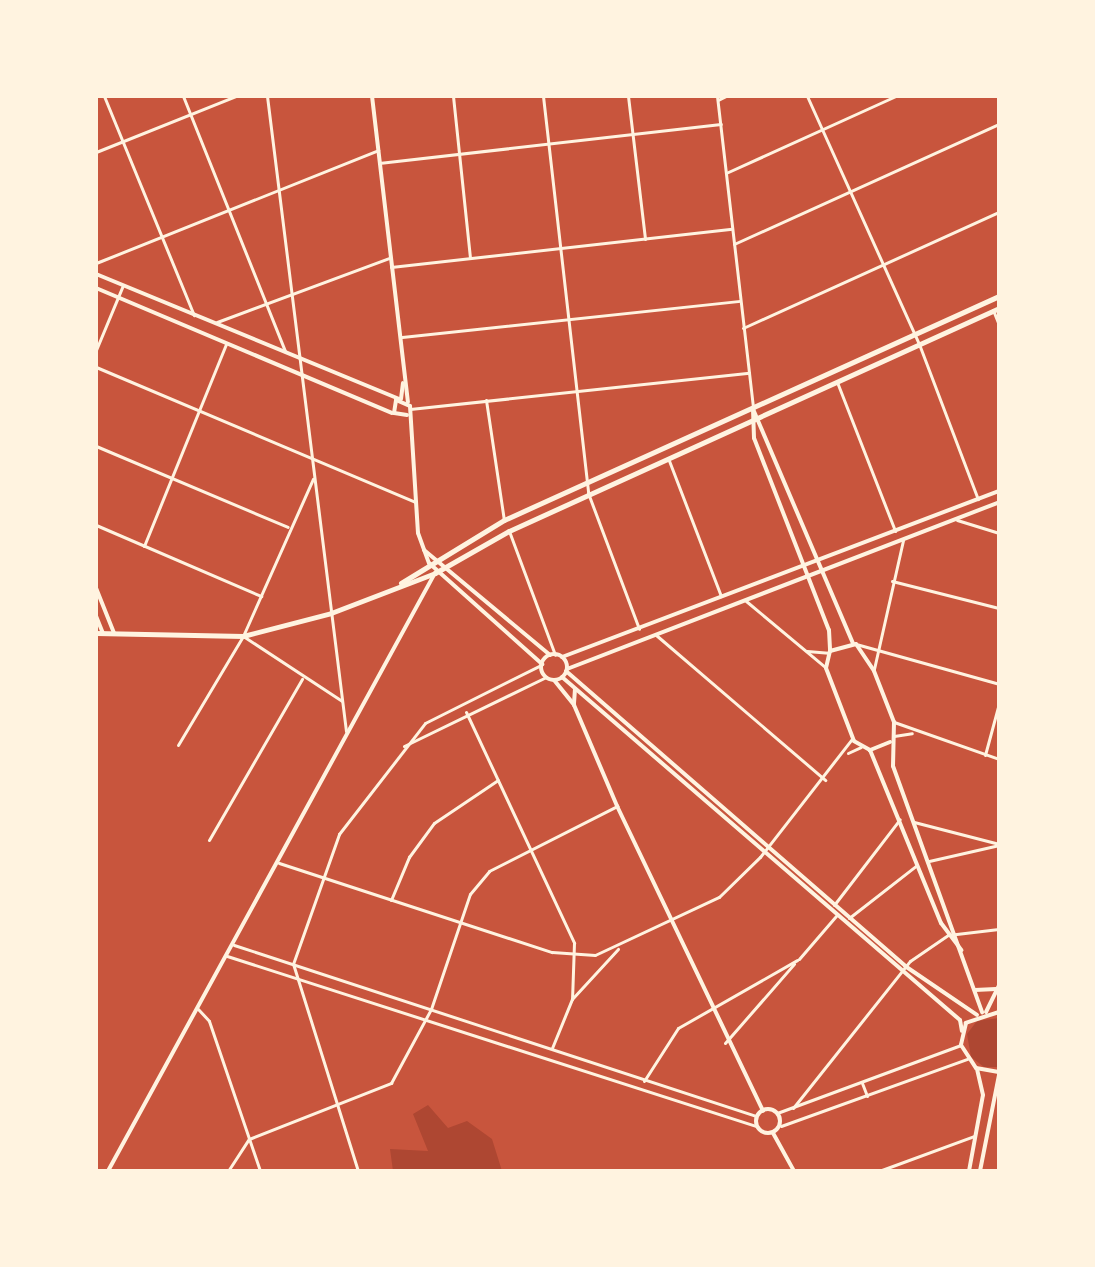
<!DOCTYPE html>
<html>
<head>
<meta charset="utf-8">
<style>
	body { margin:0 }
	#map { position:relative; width:1095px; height:1267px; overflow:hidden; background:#c8553d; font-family:Rubik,sans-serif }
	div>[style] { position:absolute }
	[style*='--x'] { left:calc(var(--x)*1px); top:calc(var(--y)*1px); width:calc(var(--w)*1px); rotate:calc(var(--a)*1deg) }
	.green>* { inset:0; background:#ae4732 }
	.minor>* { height:3px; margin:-1.5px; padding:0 1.5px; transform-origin:1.5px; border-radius:1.5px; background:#fff3e0 }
	.tertiary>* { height:4px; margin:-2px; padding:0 2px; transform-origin:2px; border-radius:2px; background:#fff3e0 }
	.tertiary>.ring { margin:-2px; padding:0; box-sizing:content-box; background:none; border:4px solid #fff3e0; border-radius:50% }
	.secondary>* { height:4px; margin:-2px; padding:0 2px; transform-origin:2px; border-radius:2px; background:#fff3e0 }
	.secondary>.ring { margin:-2px; padding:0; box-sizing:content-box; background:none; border:4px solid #fff3e0; border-radius:50% }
	.primary>* { height:5px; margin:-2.5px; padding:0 2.5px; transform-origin:2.5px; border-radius:2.5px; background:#fff3e0 }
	span { translate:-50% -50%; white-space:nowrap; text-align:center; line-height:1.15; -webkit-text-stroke:8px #fff3e0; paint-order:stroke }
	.frame { position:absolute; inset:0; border:98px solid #fff3e0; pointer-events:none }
</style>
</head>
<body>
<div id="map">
	<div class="green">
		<i style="clip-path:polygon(999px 1018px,999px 1067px,984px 1067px,971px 1057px,967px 1034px,977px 1021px)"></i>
		<i style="clip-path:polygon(428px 1105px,448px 1128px,467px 1121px,492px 1139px,502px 1171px,393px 1171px,390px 1149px,428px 1151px,413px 1114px)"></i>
	</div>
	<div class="minor">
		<i style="--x:104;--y:96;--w:237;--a:67.7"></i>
		<i style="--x:183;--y:96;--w:275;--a:68.2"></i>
		<i style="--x:267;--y:96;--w:640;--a:82.91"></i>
		<i style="--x:453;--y:96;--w:162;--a:84"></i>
		<i style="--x:543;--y:96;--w:400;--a:83.5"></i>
		<i style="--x:588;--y:493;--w:145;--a:69.4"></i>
		<i style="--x:628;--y:96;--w:144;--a:83.2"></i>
		<i style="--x:717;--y:96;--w:315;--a:83.4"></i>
		<i style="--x:807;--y:96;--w:272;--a:65.7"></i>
		<i style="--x:919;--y:344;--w:166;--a:69.2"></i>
		<i style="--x:718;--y:100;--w:9;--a:-27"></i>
		<i style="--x:96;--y:152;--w:151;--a:-21.8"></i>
		<i style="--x:379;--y:163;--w:344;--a:-6.5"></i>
		<i style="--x:726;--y:173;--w:187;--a:-24.4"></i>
		<i style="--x:734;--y:244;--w:291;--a:-24.4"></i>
		<i style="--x:96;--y:263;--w:304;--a:-21.8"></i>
		<i style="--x:391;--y:267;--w:343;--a:-6.4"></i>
		<i style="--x:993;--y:310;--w:16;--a:68"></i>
		<i style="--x:217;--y:322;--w:184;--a:-20.4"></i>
		<i style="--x:743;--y:328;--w:281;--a:-24.4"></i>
		<i style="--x:402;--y:337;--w:340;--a:-6.1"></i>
		<i style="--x:96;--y:350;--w:70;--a:-67.4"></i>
		<i style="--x:96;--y:367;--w:347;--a:22.9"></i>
		<i style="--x:837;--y:382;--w:160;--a:68.7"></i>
		<i style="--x:486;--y:400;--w:121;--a:81.5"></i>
		<i style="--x:410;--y:409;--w:341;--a:-6.1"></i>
		<i style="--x:96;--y:446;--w:208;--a:22.9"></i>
		<i style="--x:668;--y:458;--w:148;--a:69"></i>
		<i style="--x:957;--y:520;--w:44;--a:17.2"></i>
		<i style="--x:96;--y:525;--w:180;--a:23.3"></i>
		<i style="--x:509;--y:531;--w:132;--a:69.6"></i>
		<i style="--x:144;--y:546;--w:218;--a:-67.9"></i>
		<i style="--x:892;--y:581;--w:110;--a:14.2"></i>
		<i style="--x:746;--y:601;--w:104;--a:39.9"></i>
		<i style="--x:656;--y:635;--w:223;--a:40.6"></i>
		<i style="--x:243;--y:636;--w:118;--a:33.3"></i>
		<i style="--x:856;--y:644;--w:148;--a:15.6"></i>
		<i style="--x:807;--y:651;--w:21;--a:5"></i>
		<i style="--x:874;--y:669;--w:132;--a:-77.3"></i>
		<i style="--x:466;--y:712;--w:255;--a:64.9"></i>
		<i style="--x:574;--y:943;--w:56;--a:92"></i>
		<i style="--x:894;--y:722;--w:111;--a:19.4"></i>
		<i style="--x:894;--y:736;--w:18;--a:-9"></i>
		<i style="--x:178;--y:745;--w:127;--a:-59.2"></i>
		<i style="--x:243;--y:636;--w:172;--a:-66"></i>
		<i style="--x:404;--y:746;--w:158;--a:-25.9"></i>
		<i style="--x:848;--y:753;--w:14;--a:-25"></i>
		<i style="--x:985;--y:755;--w:54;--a:-74.9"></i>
		<i style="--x:914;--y:822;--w:88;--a:14.5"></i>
		<i style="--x:209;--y:840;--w:186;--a:-60"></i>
		<i style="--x:929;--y:861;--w:72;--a:-12.9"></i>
		<i style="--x:279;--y:863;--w:287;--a:18.1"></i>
		<i style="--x:552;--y:952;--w:43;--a:4"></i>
		<i style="--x:595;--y:955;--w:137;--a:-25.1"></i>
		<i style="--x:719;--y:897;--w:57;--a:-44.3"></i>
		<i style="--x:760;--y:857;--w:150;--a:-52.1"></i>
		<i style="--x:391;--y:900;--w:47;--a:-67.3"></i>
		<i style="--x:409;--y:857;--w:42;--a:-53.7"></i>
		<i style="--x:434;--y:823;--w:77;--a:-33.9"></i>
		<i style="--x:834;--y:905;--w:108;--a:-52.5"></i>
		<i style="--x:849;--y:918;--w:86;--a:-37.9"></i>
		<i style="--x:234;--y:945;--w:549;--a:18.14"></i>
		<i style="--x:227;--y:956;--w:556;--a:17.82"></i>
		<i style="--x:799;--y:959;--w:57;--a:-49.3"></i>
		<i style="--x:198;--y:1009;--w:16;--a:47"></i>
		<i style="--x:209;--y:1021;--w:158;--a:71.2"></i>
		<i style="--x:725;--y:1043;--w:105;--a:-48.9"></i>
		<i style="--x:552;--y:1048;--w:53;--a:-67.8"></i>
		<i style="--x:572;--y:999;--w:68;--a:-47.4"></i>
		<i style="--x:644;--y:1081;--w:63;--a:-57.3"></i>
		<i style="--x:678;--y:1028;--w:137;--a:-29.7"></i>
		<i style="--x:862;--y:1083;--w:14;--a:69"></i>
		<i style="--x:793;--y:1108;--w:188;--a:-51.5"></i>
		<i style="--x:910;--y:961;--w:46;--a:-34.4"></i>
		<i style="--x:948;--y:935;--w:51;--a:-6.7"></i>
		<i style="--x:777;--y:1113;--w:196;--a:-20.3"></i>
		<i style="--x:781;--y:1126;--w:198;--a:-19.8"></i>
		<i style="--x:228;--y:1171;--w:38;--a:-57"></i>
		<i style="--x:249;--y:1139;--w:153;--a:-21.5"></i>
		<i style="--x:391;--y:1083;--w:84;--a:-61.6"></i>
		<i style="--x:431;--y:1009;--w:121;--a:-71.3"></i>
		<i style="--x:470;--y:894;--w:30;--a:-50"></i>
		<i style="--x:489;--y:871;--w:144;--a:-26.9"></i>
		<i style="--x:358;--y:1171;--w:217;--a:-107.4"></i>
		<i style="--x:293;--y:964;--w:138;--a:-70.5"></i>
		<i style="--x:339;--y:834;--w:140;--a:-52.2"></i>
		<i style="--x:425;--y:723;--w:130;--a:-26.6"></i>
		<i style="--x:879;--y:1171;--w:101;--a:-20.2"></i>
	</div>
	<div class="tertiary">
		<i style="--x:372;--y:96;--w:308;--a:83.3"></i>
		<i style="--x:401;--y:399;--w:16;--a:-83"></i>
		<i style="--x:753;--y:409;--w:29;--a:88"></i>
		<i style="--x:754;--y:438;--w:206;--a:68.7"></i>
		<i style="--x:829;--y:630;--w:21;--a:87"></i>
		<i style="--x:753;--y:409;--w:255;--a:66.9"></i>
		<i style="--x:96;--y:588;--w:48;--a:68.2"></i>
		<i style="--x:96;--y:616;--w:18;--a:68"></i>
		<i style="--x:566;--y:671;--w:449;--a:41"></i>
		<i style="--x:905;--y:966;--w:87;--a:34.2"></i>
		<i style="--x:562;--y:677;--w:525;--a:40.76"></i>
		<i style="--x:960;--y:1020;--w:11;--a:80"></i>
		<i style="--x:554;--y:680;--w:32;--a:51"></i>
		<i style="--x:575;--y:689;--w:16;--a:94"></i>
		<i style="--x:574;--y:705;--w:110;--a:66.9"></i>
		<i style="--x:617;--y:806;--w:338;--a:64.4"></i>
		<i style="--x:890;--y:742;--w:22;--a:158"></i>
		<i style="--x:870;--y:750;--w:18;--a:-151"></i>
		<i style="--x:854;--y:741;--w:78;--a:-111"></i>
		<i style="--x:826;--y:668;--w:17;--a:-77"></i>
		<i style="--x:830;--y:651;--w:27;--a:-15"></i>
		<i style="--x:856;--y:644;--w:32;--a:56"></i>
		<i style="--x:874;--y:671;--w:55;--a:68.6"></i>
		<i style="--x:894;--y:722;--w:44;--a:91.3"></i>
		<i style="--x:893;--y:766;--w:262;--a:70.1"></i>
		<i style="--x:870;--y:750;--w:187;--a:67.7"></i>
		<i style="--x:941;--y:923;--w:34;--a:53"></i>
		<i class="ring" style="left:756px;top:1109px;width:20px;height:20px"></i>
		<i style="--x:773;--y:1133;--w:43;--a:61.1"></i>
		<i style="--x:108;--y:1171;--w:682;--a:-61.33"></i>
	</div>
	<div class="secondary">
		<i style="--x:96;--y:274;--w:328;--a:22.4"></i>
		<i style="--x:96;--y:288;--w:321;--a:22.9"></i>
		<i style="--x:407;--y:415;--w:13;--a:-171"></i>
		<i style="--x:394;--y:413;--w:13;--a:-81"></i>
		<i style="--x:396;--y:400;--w:15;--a:23"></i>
		<i style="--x:410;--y:406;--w:127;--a:86.4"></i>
		<i style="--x:418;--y:533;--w:32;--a:70"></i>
		<i style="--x:429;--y:563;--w:152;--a:41.8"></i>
		<i style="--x:424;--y:550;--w:164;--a:39.8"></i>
		<i class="ring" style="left:541px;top:654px;width:22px;height:22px"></i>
		<i style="--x:562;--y:657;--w:467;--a:-20.8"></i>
		<i style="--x:567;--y:669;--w:463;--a:-21.1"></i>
		<i style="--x:975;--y:990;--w:21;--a:-3"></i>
		<i style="--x:986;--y:1012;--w:30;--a:-64"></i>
		<i style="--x:999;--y:1012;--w:35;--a:162"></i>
		<i style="--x:966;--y:1023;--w:23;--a:103"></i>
		<i style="--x:961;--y:1045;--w:27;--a:57"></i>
		<i style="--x:976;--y:1068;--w:23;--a:10"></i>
		<i style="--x:969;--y:1171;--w:77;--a:-79.6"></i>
		<i style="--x:983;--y:1095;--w:26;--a:-103"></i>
		<i style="--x:980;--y:1171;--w:98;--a:-78.8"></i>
	</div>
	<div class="primary">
		<i style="--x:401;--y:583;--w:121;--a:-31.5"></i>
		<i style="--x:504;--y:520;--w:543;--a:-24.35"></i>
		<i style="--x:96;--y:633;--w:147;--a:1.2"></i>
		<i style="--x:243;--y:636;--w:91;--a:-14.6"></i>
		<i style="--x:331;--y:613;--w:111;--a:-21"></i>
		<i style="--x:435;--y:573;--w:85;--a:-29.6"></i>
		<i style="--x:509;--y:531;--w:538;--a:-24.47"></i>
	</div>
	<div class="frame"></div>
</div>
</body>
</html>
